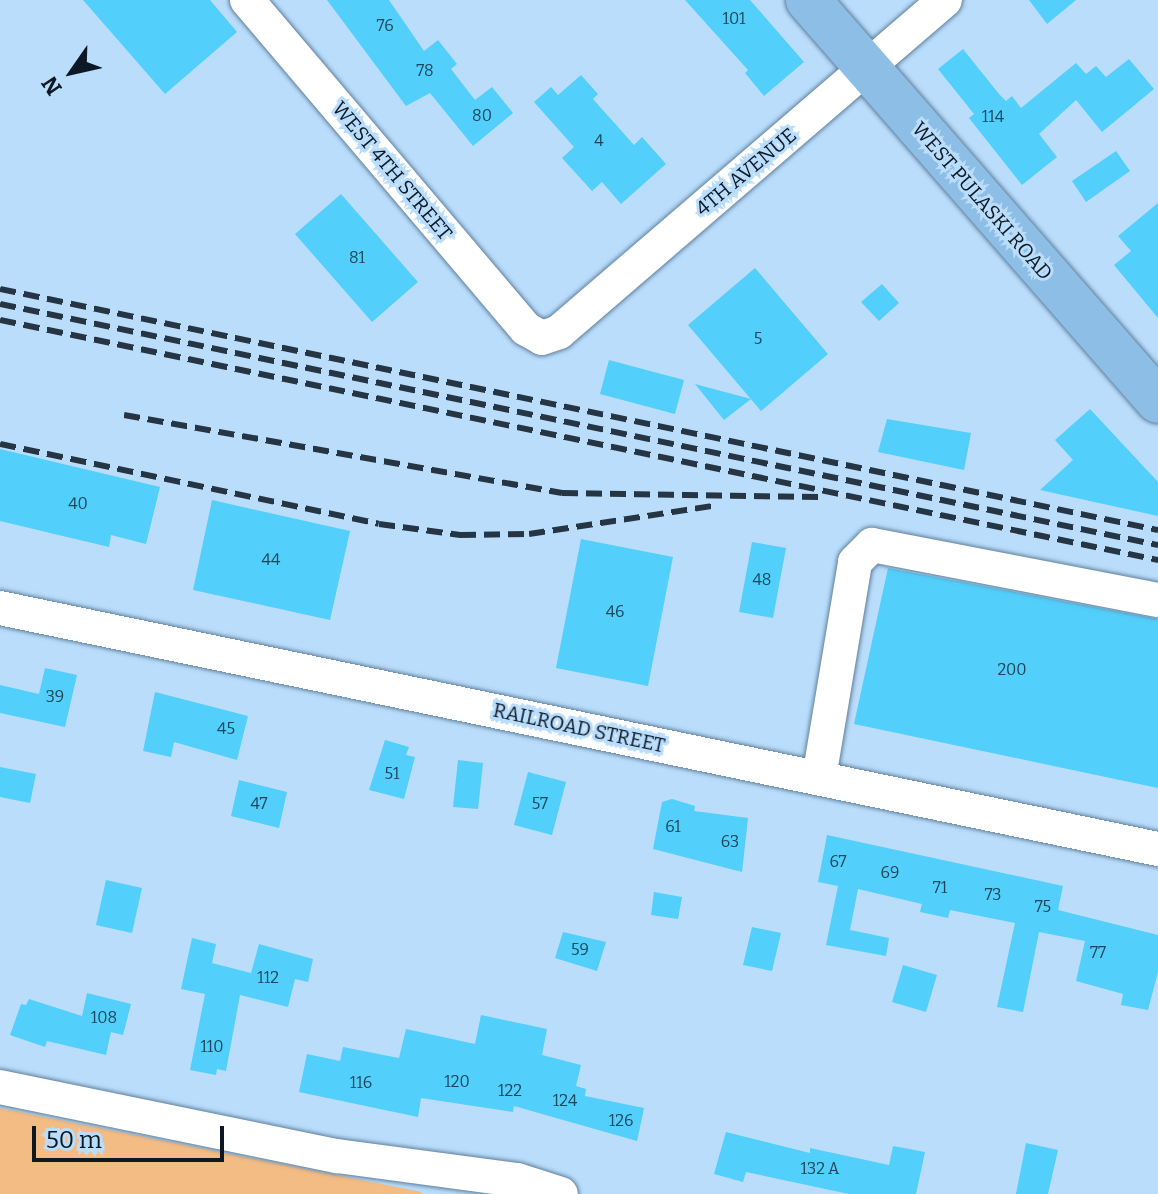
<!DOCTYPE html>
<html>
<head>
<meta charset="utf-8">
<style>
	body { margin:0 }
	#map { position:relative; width:1158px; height:1194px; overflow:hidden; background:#baddfc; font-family:Bitter,serif }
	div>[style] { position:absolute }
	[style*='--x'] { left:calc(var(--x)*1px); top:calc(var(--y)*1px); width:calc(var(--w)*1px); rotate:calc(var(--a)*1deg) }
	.green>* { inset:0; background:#f4bc85 }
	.building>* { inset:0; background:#52cffb }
	.roads { filter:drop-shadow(0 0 2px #60809c) drop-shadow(0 0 2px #60809c) }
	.minor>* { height:34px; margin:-17px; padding:0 17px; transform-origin:17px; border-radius:17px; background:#fff }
	.major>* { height:44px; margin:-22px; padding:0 22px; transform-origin:22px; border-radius:22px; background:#8dbfe6 }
	.rail>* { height:6px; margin-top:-3px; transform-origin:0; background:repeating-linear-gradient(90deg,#253543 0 16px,transparent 0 24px) }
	span { translate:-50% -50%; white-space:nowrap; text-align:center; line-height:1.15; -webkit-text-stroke:6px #baddfc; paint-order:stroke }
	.number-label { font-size:16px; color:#1e465a }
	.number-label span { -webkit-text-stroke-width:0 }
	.street-label { font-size:20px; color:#0c1924 }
	.north { position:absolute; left:32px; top:32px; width:80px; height:80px; -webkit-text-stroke:6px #baddfc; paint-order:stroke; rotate:236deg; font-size:22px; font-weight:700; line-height:32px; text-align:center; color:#0c1924 }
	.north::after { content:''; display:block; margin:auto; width:28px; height:36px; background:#0c1924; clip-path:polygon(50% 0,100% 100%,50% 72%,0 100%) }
	.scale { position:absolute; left:32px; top:1126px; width:192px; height:36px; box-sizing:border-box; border:4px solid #0c1924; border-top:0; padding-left:10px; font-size:24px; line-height:28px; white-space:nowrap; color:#0c1924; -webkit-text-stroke:6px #baddfc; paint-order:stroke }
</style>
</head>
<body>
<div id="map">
	<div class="green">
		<i style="clip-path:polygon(0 1108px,422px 1192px,421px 1194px,0 1194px)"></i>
	</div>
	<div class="building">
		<i style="clip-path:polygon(83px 0,210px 0,237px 32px,165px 94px)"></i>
		<i style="clip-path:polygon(327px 0,389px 0,424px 51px,438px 40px,457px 64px,451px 69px,475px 100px,492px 87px,513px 113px,473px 146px,430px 93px,406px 106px)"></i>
		<i style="clip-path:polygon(685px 0,750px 0,804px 62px,764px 96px,745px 73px,748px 70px)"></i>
		<i style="clip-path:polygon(1029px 0,1076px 0,1047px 24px)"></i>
		<i style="clip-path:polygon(963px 49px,999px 94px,1006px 101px,1012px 96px,1021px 108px,1076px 63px,1086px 74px,1096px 66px,1106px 77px,1129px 59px,1154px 89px,1102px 132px,1076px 100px,1039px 134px,1057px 157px,1022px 185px,969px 118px,974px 114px,938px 69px)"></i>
		<i style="clip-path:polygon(581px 75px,598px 94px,593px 99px,634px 145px,642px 137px,666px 164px,621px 204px,602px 182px,592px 191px,562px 158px,574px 147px,534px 102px,551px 87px,558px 95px)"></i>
		<i style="clip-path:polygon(1116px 151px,1130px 171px,1086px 202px,1072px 181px)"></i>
		<i style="clip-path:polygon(341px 194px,418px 282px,372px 322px,295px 234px)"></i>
		<i style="clip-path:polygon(1158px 203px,1158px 318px,1114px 265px,1131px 251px,1118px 236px)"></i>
		<i style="clip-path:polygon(755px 268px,828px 354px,761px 411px,688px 325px)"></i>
		<i style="clip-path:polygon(882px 284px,899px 303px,879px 321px,861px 302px)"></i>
		<i style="clip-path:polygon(609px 360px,684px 380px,675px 414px,600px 394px)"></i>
		<i style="clip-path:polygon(695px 384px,751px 399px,724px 420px)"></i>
		<i style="clip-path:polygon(1090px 409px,1158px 482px,1158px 516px,1040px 490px,1073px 460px,1055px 440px)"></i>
		<i style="clip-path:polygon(887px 419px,971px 433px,964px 470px,878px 452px)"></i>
		<i style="clip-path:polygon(0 449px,160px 487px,146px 544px,111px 535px,109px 547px,0 521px)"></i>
		<i style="clip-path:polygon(212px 500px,350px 531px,330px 620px,193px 590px)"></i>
		<i style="clip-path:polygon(581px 539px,673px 557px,648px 686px,556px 668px)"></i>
		<i style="clip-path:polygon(752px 542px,786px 548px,773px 618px,739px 612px)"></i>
		<i style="clip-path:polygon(888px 568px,1158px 619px,1158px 788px,854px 724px)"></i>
		<i style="clip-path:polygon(45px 668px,77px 675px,65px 727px,0 713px,0 685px,39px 694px)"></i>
		<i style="clip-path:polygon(155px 692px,248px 716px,237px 760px,174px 742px,171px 757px,143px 751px)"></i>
		<i style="clip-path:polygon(385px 740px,409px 747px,406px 755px,415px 757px,404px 799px,369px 790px)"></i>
		<i style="clip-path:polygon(458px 760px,483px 763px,478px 809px,453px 807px)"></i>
		<i style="clip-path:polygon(0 767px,36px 774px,30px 803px,0 797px)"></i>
		<i style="clip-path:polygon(528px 772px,566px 782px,552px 835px,514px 825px)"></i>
		<i style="clip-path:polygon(239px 780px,287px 792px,279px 828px,231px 816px)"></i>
		<i style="clip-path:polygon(672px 799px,695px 806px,694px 811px,748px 818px,742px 872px,653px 849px,662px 802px)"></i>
		<i style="clip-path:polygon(827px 835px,1063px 886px,1058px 910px,1158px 935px,1158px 972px,1148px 1010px,1121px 1005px,1123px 994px,1076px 981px,1085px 941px,1039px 932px,1023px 1012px,997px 1007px,1015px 923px,950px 910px,948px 918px,920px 912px,922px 904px,858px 889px,850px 930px,889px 938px,886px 956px,826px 945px,838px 886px,818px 882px)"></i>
		<i style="clip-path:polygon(106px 880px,142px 888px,132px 933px,96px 925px)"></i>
		<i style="clip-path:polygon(654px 892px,682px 897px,678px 919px,651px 915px)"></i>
		<i style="clip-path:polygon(752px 927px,781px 933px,772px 971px,743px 965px)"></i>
		<i style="clip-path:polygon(563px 932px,606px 942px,597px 971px,555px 958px)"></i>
		<i style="clip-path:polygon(192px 938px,216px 944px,212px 963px,251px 973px,259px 944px,313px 959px,308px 982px,295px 979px,288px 1007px,240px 995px,226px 1071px,217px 1069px,216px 1075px,190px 1070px,205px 994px,181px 989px)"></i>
		<i style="clip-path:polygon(903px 965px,937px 975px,926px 1012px,892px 1002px)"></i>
		<i style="clip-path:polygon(87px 993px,131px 1004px,123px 1035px,111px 1032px,106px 1055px,47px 1041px,45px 1047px,10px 1035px,21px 1004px,26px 1005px,29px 999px,82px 1016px)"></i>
		<i style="clip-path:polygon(481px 1015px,547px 1029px,542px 1055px,581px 1065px,576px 1086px,586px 1089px,585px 1096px,644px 1108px,637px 1141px,514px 1106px,513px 1112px,421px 1098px,418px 1117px,299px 1092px,307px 1054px,340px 1061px,343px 1047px,399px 1058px,406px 1029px,475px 1044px)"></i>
		<i style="clip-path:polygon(726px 1132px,810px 1153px,810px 1148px,889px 1165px,893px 1146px,925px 1152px,916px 1194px,849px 1194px,746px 1172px,743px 1182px,714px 1174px)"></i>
		<i style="clip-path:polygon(1026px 1143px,1058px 1150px,1048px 1194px,1016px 1194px)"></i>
	</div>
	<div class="roads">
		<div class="minor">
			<i style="--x:247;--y:0;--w:431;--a:49.7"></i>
			<i style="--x:526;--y:329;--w:18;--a:29"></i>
			<i style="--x:542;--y:338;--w:18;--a:-19"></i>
			<i style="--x:559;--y:332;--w:509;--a:-40.7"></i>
			<i style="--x:0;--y:608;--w:1183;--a:11.76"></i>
			<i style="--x:819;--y:778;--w:219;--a:-80.5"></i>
			<i style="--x:855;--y:562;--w:24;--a:-45"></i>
			<i style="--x:872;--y:545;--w:291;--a:10.9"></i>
			<i style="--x:0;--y:1087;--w:344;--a:11.6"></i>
			<i style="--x:337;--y:1156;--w:182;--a:7.6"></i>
			<i style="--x:517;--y:1180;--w:46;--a:17.7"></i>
		</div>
		<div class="major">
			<i style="--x:808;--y:0;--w:532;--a:48.88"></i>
		</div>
	</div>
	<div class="rail">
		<i style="--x:0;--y:289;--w:1183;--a:11.76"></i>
		<i style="--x:0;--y:304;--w:1183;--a:11.76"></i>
		<i style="--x:0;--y:320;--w:1183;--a:11.71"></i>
		<i style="--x:124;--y:415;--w:445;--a:10.1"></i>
		<i style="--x:562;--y:493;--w:257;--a:0.9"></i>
		<i style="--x:0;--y:444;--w:387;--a:11.9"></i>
		<i style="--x:379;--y:524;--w:82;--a:7.7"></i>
		<i style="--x:460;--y:535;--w:69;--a:-0.8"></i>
		<i style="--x:529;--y:534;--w:191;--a:-8.7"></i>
	</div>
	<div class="number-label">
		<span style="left:734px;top:19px">101</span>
		<span style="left:385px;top:26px">76</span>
		<span style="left:425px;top:71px">78</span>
		<span style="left:482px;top:116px">80</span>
		<span style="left:993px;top:117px">114</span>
		<span style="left:599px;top:141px">4</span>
		<span style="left:357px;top:258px">81</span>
		<span style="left:758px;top:339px">5</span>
		<span style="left:78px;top:504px">40</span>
		<span style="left:271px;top:560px">44</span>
		<span style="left:762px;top:580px">48</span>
		<span style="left:615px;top:612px">46</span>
		<span style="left:1012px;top:670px">200</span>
		<span style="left:55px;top:697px">39</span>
		<span style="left:226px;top:729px">45</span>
		<span style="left:392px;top:774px">51</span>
		<span style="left:259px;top:804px">47</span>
		<span style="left:540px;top:804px">57</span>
		<span style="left:673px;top:827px">61</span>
		<span style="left:730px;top:842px">63</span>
		<span style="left:838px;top:862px">67</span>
		<span style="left:890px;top:873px">69</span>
		<span style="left:940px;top:888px">71</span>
		<span style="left:993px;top:895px">73</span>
		<span style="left:1043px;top:907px">75</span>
		<span style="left:580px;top:950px">59</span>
		<span style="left:1098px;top:953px">77</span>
		<span style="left:268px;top:978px">112</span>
		<span style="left:104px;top:1018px">108</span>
		<span style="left:212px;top:1047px">110</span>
		<span style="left:457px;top:1082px">120</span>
		<span style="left:361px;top:1083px">116</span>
		<span style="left:510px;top:1091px">122</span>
		<span style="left:565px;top:1101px">124</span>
		<span style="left:621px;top:1121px">126</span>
		<span style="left:820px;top:1169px">132 A</span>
	</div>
	<div class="street-label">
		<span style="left:392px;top:171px;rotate:50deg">WEST 4TH STREET</span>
		<span style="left:746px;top:172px;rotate:-40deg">4TH AVENUE</span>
		<span style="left:982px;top:201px;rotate:49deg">WEST PULASKI ROAD</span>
		<span style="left:579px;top:728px;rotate:12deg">RAILROAD STREET</span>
	</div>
	<div class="north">N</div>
	<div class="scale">50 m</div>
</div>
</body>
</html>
